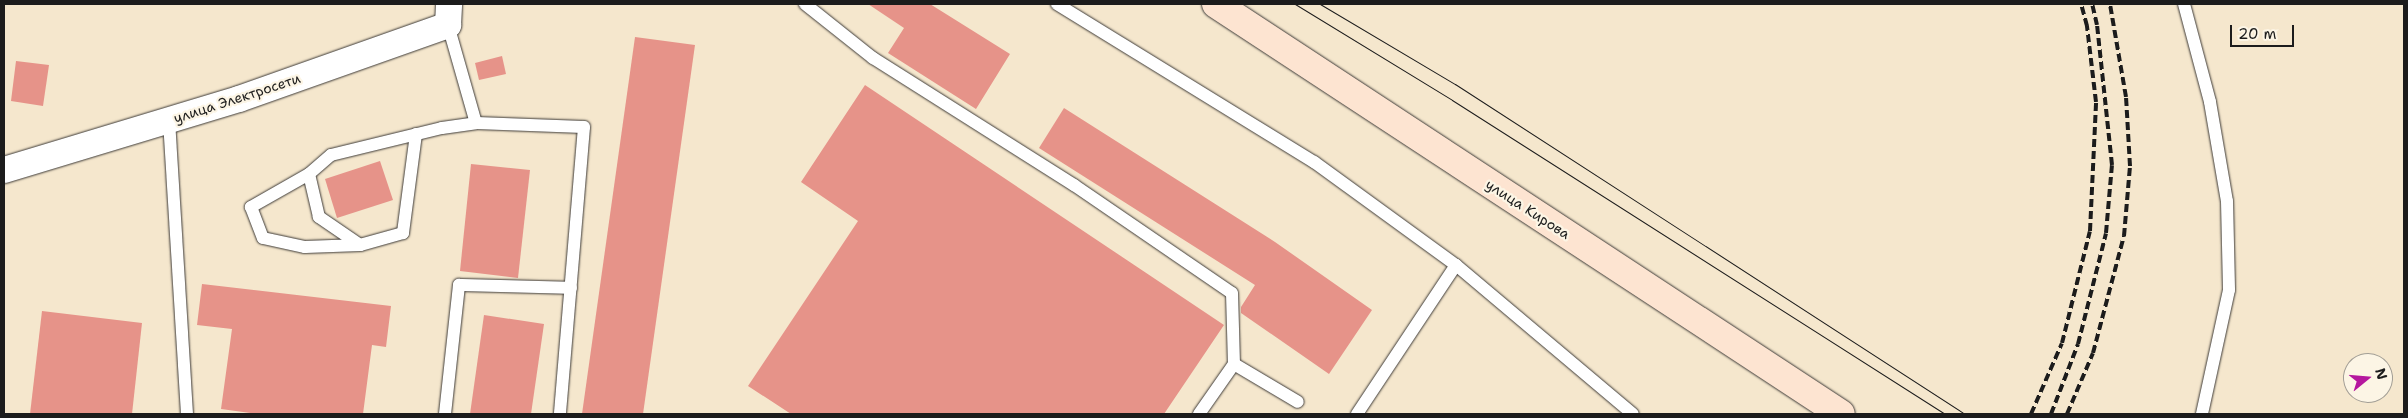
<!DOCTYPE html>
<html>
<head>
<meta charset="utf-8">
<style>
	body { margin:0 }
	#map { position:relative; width:2408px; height:418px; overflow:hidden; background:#f5e7cd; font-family:"Shantell Sans",sans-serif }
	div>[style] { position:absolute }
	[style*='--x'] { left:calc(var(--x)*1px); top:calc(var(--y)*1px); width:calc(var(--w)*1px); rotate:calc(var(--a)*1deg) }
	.building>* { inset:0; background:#e69389 }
	.roads { filter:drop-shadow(0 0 1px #3d3a37) drop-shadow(0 0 1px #3d3a37) }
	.service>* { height:12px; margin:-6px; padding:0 6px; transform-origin:6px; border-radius:6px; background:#fff }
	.minor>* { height:26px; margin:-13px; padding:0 13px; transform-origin:13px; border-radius:13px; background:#fff }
	.secondary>* { height:28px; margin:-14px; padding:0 14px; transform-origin:14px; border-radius:14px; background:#fde4d1 }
	.tram>* { height:1px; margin:-0.5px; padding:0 0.5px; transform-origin:0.5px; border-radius:0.5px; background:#1c1c1c }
	.rail>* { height:4px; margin-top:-2px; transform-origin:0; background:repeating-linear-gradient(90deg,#1c1c1c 0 8px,transparent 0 12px) }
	span { translate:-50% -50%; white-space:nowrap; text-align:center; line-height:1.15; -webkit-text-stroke:4.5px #fcf5e5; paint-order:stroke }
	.street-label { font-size:14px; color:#1c1c1c }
	.frame { position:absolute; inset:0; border:5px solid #1c1c1c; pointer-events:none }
	.north { position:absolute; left:2343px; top:353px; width:50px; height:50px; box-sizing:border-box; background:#fcf5e5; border:1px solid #a29e95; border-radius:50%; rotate:73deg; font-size:14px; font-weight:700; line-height:20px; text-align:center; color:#1c1c1c }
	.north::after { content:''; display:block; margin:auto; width:18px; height:22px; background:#b5179e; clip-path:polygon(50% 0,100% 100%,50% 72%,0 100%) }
	.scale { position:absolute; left:2230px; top:25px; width:64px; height:22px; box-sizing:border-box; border:2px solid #1c1c1c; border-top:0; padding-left:6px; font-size:15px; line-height:18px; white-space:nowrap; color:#1c1c1c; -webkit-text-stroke:4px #fcf5e5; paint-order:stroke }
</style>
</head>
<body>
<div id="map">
	<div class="building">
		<i style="clip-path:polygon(868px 4px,930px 4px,1010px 54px,976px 109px,888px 53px,904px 28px)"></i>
		<i style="clip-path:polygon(635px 37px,695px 45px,643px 414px,582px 414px)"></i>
		<i style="clip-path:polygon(502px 56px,506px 74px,479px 80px,475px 63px)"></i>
		<i style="clip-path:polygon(16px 61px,49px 65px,43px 106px,11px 101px)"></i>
		<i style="clip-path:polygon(865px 85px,1224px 325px,1164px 414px,791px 414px,748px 386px,858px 221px,801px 182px)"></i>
		<i style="clip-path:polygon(1064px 108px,1275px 242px,1372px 310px,1329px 374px,1241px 313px,1241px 307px,1255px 285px,1039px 148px)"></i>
		<i style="clip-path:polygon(380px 161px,393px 200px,337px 218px,325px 179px)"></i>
		<i style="clip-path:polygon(471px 164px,530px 170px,518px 278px,460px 271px)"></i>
		<i style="clip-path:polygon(202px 284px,391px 306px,386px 347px,372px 345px,363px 414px,258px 414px,221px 409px,232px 329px,197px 325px)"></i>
		<i style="clip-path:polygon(42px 311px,142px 323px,132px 414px,30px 414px)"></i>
		<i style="clip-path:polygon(484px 315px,544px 324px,531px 414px,470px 414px)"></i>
	</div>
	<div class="roads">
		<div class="service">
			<i style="--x:805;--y:4;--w:87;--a:38.5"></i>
			<i style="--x:873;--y:58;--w:238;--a:32.3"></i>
			<i style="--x:1074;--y:185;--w:191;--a:34.4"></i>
			<i style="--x:1232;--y:293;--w:71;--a:88.4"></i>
			<i style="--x:1234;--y:364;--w:61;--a:125"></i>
			<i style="--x:1057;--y:4;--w:302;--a:31.6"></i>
			<i style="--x:1314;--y:162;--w:175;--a:36"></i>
			<i style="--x:1456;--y:265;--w:231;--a:40.1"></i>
			<i style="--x:2184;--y:4;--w:101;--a:75.1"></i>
			<i style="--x:2210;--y:102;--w:100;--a:80.3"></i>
			<i style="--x:2227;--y:201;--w:89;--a:88.7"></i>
			<i style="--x:2229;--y:290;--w:127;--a:102.3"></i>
			<i style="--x:448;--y:25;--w:102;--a:74.1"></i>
			<i style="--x:476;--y:123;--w:108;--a:2.1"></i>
			<i style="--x:584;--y:127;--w:288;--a:94.8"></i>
			<i style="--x:169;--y:120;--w:295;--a:86.5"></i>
			<i style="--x:416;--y:134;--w:100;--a:97.5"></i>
			<i style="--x:403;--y:233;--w:45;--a:164.4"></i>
			<i style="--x:360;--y:245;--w:50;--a:-145.7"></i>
			<i style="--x:319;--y:217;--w:44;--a:-103.1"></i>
			<i style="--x:309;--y:174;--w:29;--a:-41"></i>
			<i style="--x:331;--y:155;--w:114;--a:-13.7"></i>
			<i style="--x:442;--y:128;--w:34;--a:-8"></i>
			<i style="--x:309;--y:174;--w:67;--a:150.4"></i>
			<i style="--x:251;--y:207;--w:33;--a:69"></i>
			<i style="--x:263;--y:238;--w:43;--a:12.1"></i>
			<i style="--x:305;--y:247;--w:55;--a:-2.1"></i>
			<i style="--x:1234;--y:364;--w:74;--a:30.7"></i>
			<i style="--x:445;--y:414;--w:130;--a:-83.8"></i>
			<i style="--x:459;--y:285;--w:112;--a:1.5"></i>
			<i style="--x:1357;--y:414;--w:179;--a:-56.4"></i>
		</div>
		<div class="minor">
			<i style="--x:4;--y:170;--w:245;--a:-16.8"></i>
			<i style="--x:239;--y:99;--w:222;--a:-19.5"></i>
			<i style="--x:448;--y:25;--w:21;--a:-87"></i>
		</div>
		<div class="secondary">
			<i style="--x:1216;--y:4;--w:747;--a:33.26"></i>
		</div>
	</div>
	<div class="tram">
		<i style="--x:1295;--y:4;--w:184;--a:31.4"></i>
		<i style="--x:1452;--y:100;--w:585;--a:32.49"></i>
		<i style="--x:1320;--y:4;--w:157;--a:30.7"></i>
		<i style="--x:1455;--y:84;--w:607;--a:32.91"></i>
	</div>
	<div class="rail">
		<i style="--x:2031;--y:414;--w:77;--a:-66.4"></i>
		<i style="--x:2062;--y:343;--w:115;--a:-76"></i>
		<i style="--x:2090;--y:231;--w:129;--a:-87.3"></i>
		<i style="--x:2096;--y:102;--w:77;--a:-96.8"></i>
		<i style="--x:2087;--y:26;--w:23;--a:-105"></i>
		<i style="--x:2051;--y:414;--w:75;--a:-68.9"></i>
		<i style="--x:2078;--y:344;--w:114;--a:-75.8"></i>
		<i style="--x:2106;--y:233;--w:68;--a:-85"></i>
		<i style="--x:2112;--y:165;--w:141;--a:-96.1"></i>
		<i style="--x:2097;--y:25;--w:22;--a:-103"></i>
		<i style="--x:2067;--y:414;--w:66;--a:-66.9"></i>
		<i style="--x:2093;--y:353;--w:121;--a:-75.2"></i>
		<i style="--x:2124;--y:236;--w:70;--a:-85.1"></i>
		<i style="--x:2130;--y:166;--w:69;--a:-93.3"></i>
		<i style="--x:2126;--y:97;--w:94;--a:-99.8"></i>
	</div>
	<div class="street-label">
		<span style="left:237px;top:98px;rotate:-18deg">улица Электросети</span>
		<span style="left:1528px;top:209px;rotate:33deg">улица Кирова</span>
	</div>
	<div class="frame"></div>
	<div class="north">N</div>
	<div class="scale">20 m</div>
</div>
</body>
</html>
